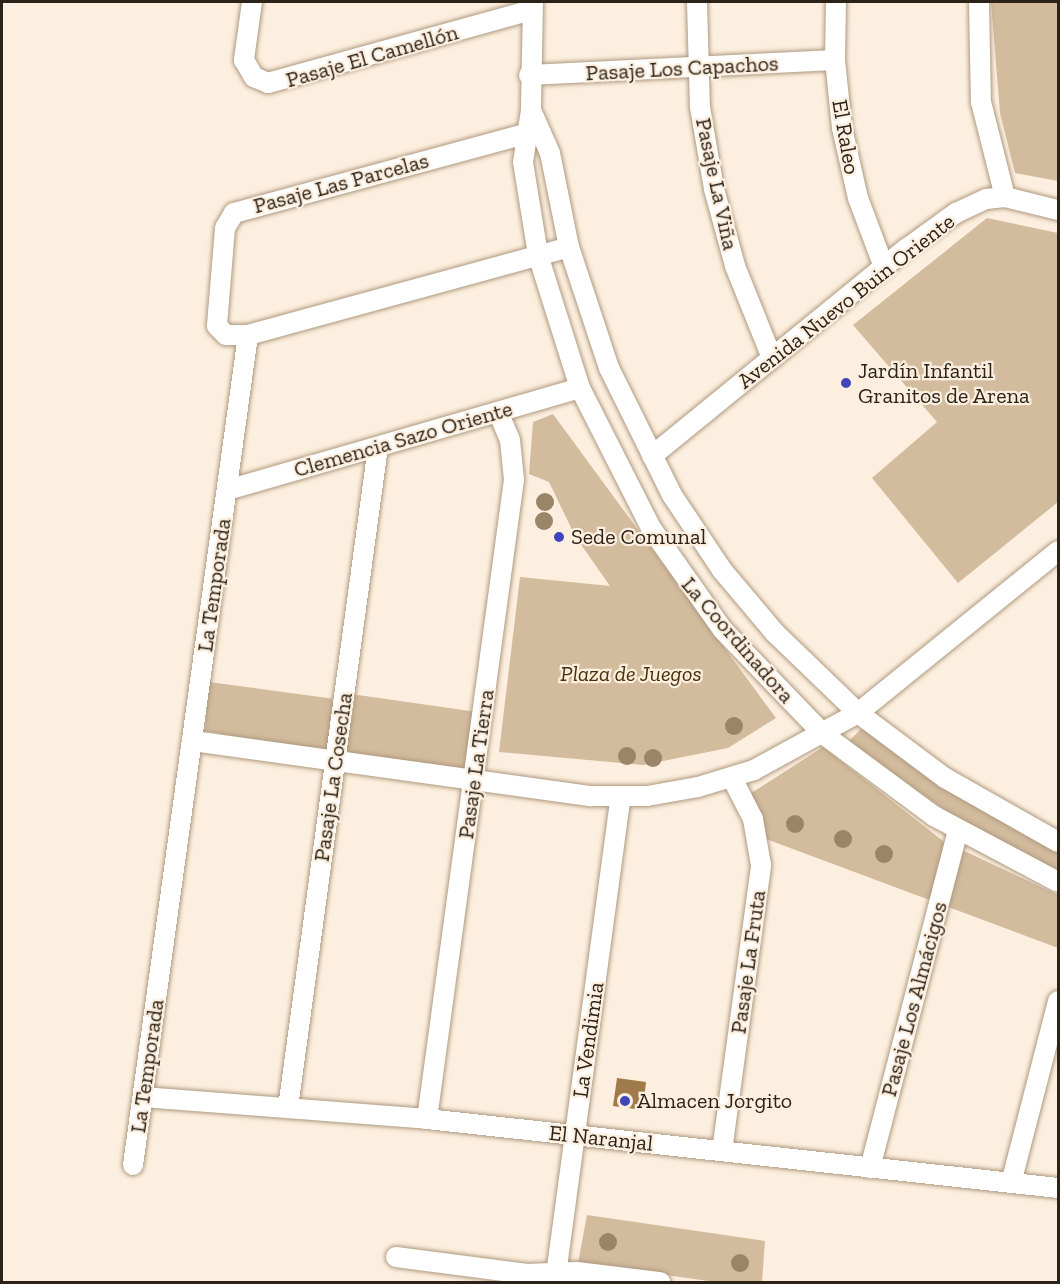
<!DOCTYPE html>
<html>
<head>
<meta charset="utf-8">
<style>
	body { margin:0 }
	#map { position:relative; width:1060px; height:1284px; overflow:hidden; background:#fdefdf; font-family:"Zilla Slab",serif }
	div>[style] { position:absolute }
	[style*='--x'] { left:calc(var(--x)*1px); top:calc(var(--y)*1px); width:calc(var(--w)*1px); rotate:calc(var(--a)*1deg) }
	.green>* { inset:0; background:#d3bb9e }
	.building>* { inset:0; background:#9f7b4c }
	.roads { filter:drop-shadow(0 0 2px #ae997f) drop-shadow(0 0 2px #ae997f) }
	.minor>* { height:20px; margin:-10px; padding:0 10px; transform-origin:10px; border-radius:10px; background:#fff }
	.trees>* { width:18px; height:18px; margin:-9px; border-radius:50%; background:#9a8568 }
	.dots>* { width:16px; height:16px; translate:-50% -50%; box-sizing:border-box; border:3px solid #fdefdf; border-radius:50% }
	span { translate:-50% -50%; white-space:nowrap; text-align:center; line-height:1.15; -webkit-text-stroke:4.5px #fdefdf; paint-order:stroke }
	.street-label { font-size:22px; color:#2b2318 }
	.poi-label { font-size:22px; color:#2b2318 }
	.left { translate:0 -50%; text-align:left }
	.park-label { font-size:22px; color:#492f07; font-style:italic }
	.frame { position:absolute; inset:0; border:3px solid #2b2318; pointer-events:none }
</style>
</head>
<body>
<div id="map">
	<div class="green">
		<i style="clip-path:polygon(991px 2px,1058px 2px,1058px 181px,1015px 173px,1000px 113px)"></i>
		<i style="clip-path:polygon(987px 218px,1058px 233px,1058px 502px,958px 583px,872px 478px,937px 422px,853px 325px)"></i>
		<i style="clip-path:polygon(553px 414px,776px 718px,728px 748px,643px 765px,499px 752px,520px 577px,610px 586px,575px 536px,549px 482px,529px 474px,533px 422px)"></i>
		<i style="clip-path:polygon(209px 682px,342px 700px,332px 754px,205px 731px)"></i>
		<i style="clip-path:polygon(351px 694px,477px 712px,468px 773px,343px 754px)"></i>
		<i style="clip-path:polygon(863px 727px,987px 814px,1058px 849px,1058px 873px,988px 838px,846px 744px)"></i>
		<i style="clip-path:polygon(823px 747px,943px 841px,1058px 895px,1058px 948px,766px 839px,750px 794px)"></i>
		<i style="clip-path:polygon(587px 1215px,765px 1241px,762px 1282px,716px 1282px,578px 1263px)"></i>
	</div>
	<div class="building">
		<i style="clip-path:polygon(617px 1078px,646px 1082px,643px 1110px,613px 1106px)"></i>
	</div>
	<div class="roads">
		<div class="minor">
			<i style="--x:252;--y:2;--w:59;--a:97.9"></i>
			<i style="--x:244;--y:60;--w:20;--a:60"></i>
			<i style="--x:254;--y:77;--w:15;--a:23"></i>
			<i style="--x:268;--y:83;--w:274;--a:-15.5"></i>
			<i style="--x:533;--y:2;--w:108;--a:91.1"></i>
			<i style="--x:531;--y:110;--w:53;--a:98.7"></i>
			<i style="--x:523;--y:162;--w:94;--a:80.8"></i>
			<i style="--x:538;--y:255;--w:139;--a:72.5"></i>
			<i style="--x:580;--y:388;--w:157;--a:63.1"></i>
			<i style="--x:651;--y:528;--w:125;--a:54.8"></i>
			<i style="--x:723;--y:630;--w:144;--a:46.1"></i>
			<i style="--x:823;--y:734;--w:138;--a:36.5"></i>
			<i style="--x:934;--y:816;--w:140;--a:28"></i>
			<i style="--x:697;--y:2;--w:105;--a:88.4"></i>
			<i style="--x:700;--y:107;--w:83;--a:80.3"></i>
			<i style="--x:714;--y:189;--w:80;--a:74.7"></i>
			<i style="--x:735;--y:266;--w:99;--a:68.1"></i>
			<i style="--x:836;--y:2;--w:58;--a:91"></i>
			<i style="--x:835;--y:60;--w:68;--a:84.1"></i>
			<i style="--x:842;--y:128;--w:72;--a:77.1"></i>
			<i style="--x:858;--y:198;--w:74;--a:69.4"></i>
			<i style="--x:979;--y:2;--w:100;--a:88.9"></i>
			<i style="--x:981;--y:102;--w:98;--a:75.8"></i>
			<i style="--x:529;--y:75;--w:306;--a:-2.8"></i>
			<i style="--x:531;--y:110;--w:47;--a:66.2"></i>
			<i style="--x:550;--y:153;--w:96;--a:78.6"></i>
			<i style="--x:569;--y:247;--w:127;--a:71.7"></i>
			<i style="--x:609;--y:368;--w:142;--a:63.6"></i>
			<i style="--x:672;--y:495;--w:90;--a:56.3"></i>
			<i style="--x:722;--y:570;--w:82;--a:49.9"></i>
			<i style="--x:775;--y:633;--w:115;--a:43.9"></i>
			<i style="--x:858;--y:713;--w:109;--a:36.8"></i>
			<i style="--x:945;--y:778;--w:130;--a:29.5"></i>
			<i style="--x:525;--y:134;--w:302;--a:164.8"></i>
			<i style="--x:234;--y:213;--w:17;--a:121"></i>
			<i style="--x:225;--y:228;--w:98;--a:94.7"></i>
			<i style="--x:217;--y:326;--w:13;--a:45"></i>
			<i style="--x:226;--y:335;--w:22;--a:0"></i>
			<i style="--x:248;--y:335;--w:333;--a:-15.3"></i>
			<i style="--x:652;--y:456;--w:328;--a:-39.2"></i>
			<i style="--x:906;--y:249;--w:62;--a:-35.8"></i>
			<i style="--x:956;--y:213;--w:33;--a:-25"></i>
			<i style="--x:986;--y:199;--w:19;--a:-6"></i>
			<i style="--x:1005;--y:197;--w:55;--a:13.8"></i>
			<i style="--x:227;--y:490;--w:367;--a:-16.1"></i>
			<i style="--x:193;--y:741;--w:402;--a:7.9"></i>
			<i style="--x:591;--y:796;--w:56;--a:0"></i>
			<i style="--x:647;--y:796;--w:52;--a:-10"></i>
			<i style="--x:698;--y:787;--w:59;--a:-16.9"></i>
			<i style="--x:754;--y:770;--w:119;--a:-28.7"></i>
			<i style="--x:858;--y:713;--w:257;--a:-39"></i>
			<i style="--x:143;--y:1097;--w:285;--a:4.4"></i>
			<i style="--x:427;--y:1119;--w:635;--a:6.24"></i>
			<i style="--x:288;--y:1108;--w:667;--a:-82.25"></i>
			<i style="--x:427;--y:1119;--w:645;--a:-82.25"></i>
			<i style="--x:514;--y:480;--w:40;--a:-95.7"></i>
			<i style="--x:510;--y:440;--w:30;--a:-113"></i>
			<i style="--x:722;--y:1151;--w:289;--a:-82.2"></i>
			<i style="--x:761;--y:865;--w:47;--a:-99.9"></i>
			<i style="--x:753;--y:819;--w:46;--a:-117.1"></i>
			<i style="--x:133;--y:1165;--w:838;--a:-82.11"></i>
			<i style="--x:870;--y:1168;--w:349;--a:-75.4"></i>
			<i style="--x:1011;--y:1183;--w:188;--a:-75.5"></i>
			<i style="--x:396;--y:1257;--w:132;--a:7.4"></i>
			<i style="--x:527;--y:1274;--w:50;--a:-2.3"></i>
			<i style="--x:577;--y:1272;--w:84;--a:6.9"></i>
			<i style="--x:555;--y:1282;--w:489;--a:-82.3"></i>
		</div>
	</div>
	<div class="trees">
		<i style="left:545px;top:502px"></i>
		<i style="left:544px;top:521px"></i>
		<i style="left:734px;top:726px"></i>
		<i style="left:627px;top:756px"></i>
		<i style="left:653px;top:758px"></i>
		<i style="left:795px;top:824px"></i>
		<i style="left:843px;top:839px"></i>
		<i style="left:884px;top:854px"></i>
		<i style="left:608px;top:1242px"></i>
		<i style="left:740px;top:1263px"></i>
	</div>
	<div class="dots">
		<i style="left:846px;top:383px;background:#4145ba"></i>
		<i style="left:559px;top:537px;background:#4145ba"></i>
		<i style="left:625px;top:1101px;background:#4145ba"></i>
	</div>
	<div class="street-label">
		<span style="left:372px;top:56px;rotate:-16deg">Pasaje El Camellón</span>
		<span style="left:682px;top:68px;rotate:-3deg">Pasaje Los Capachos</span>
		<span style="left:846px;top:137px;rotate:80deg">El Raleo</span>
		<span style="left:341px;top:183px;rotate:-15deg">Pasaje Las Parcelas</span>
		<span style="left:717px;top:184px;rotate:78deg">Pasaje La Viña</span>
		<span style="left:846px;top:301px;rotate:-38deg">Avenida Nuevo Buin Oriente</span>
		<span style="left:403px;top:439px;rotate:-16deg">Clemencia Sazo Oriente</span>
		<span style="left:214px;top:585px;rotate:-82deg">La Temporada</span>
		<span style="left:738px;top:640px;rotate:49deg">La Coordinadora</span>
		<span style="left:476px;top:764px;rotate:-82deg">Pasaje La Tierra</span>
		<span style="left:333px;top:777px;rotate:-82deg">Pasaje La Cosecha</span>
		<span style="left:748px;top:962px;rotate:-82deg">Pasaje La Fruta</span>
		<span style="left:914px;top:999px;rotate:-75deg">Pasaje Los Almácigos</span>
		<span style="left:588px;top:1040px;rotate:-82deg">La Vendimia</span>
		<span style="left:147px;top:1066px;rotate:-82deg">La Temporada</span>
		<span style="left:601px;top:1138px;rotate:6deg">El Naranjal</span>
	</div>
	<div class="poi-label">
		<span class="left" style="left:858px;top:383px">Jardín Infantil<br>Granitos de Arena</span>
		<span class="left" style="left:571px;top:537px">Sede Comunal</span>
		<span class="left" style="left:637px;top:1101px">Almacen Jorgito</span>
	</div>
	<div class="park-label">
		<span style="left:631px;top:674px">Plaza de Juegos</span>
	</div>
	<div class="frame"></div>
</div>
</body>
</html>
